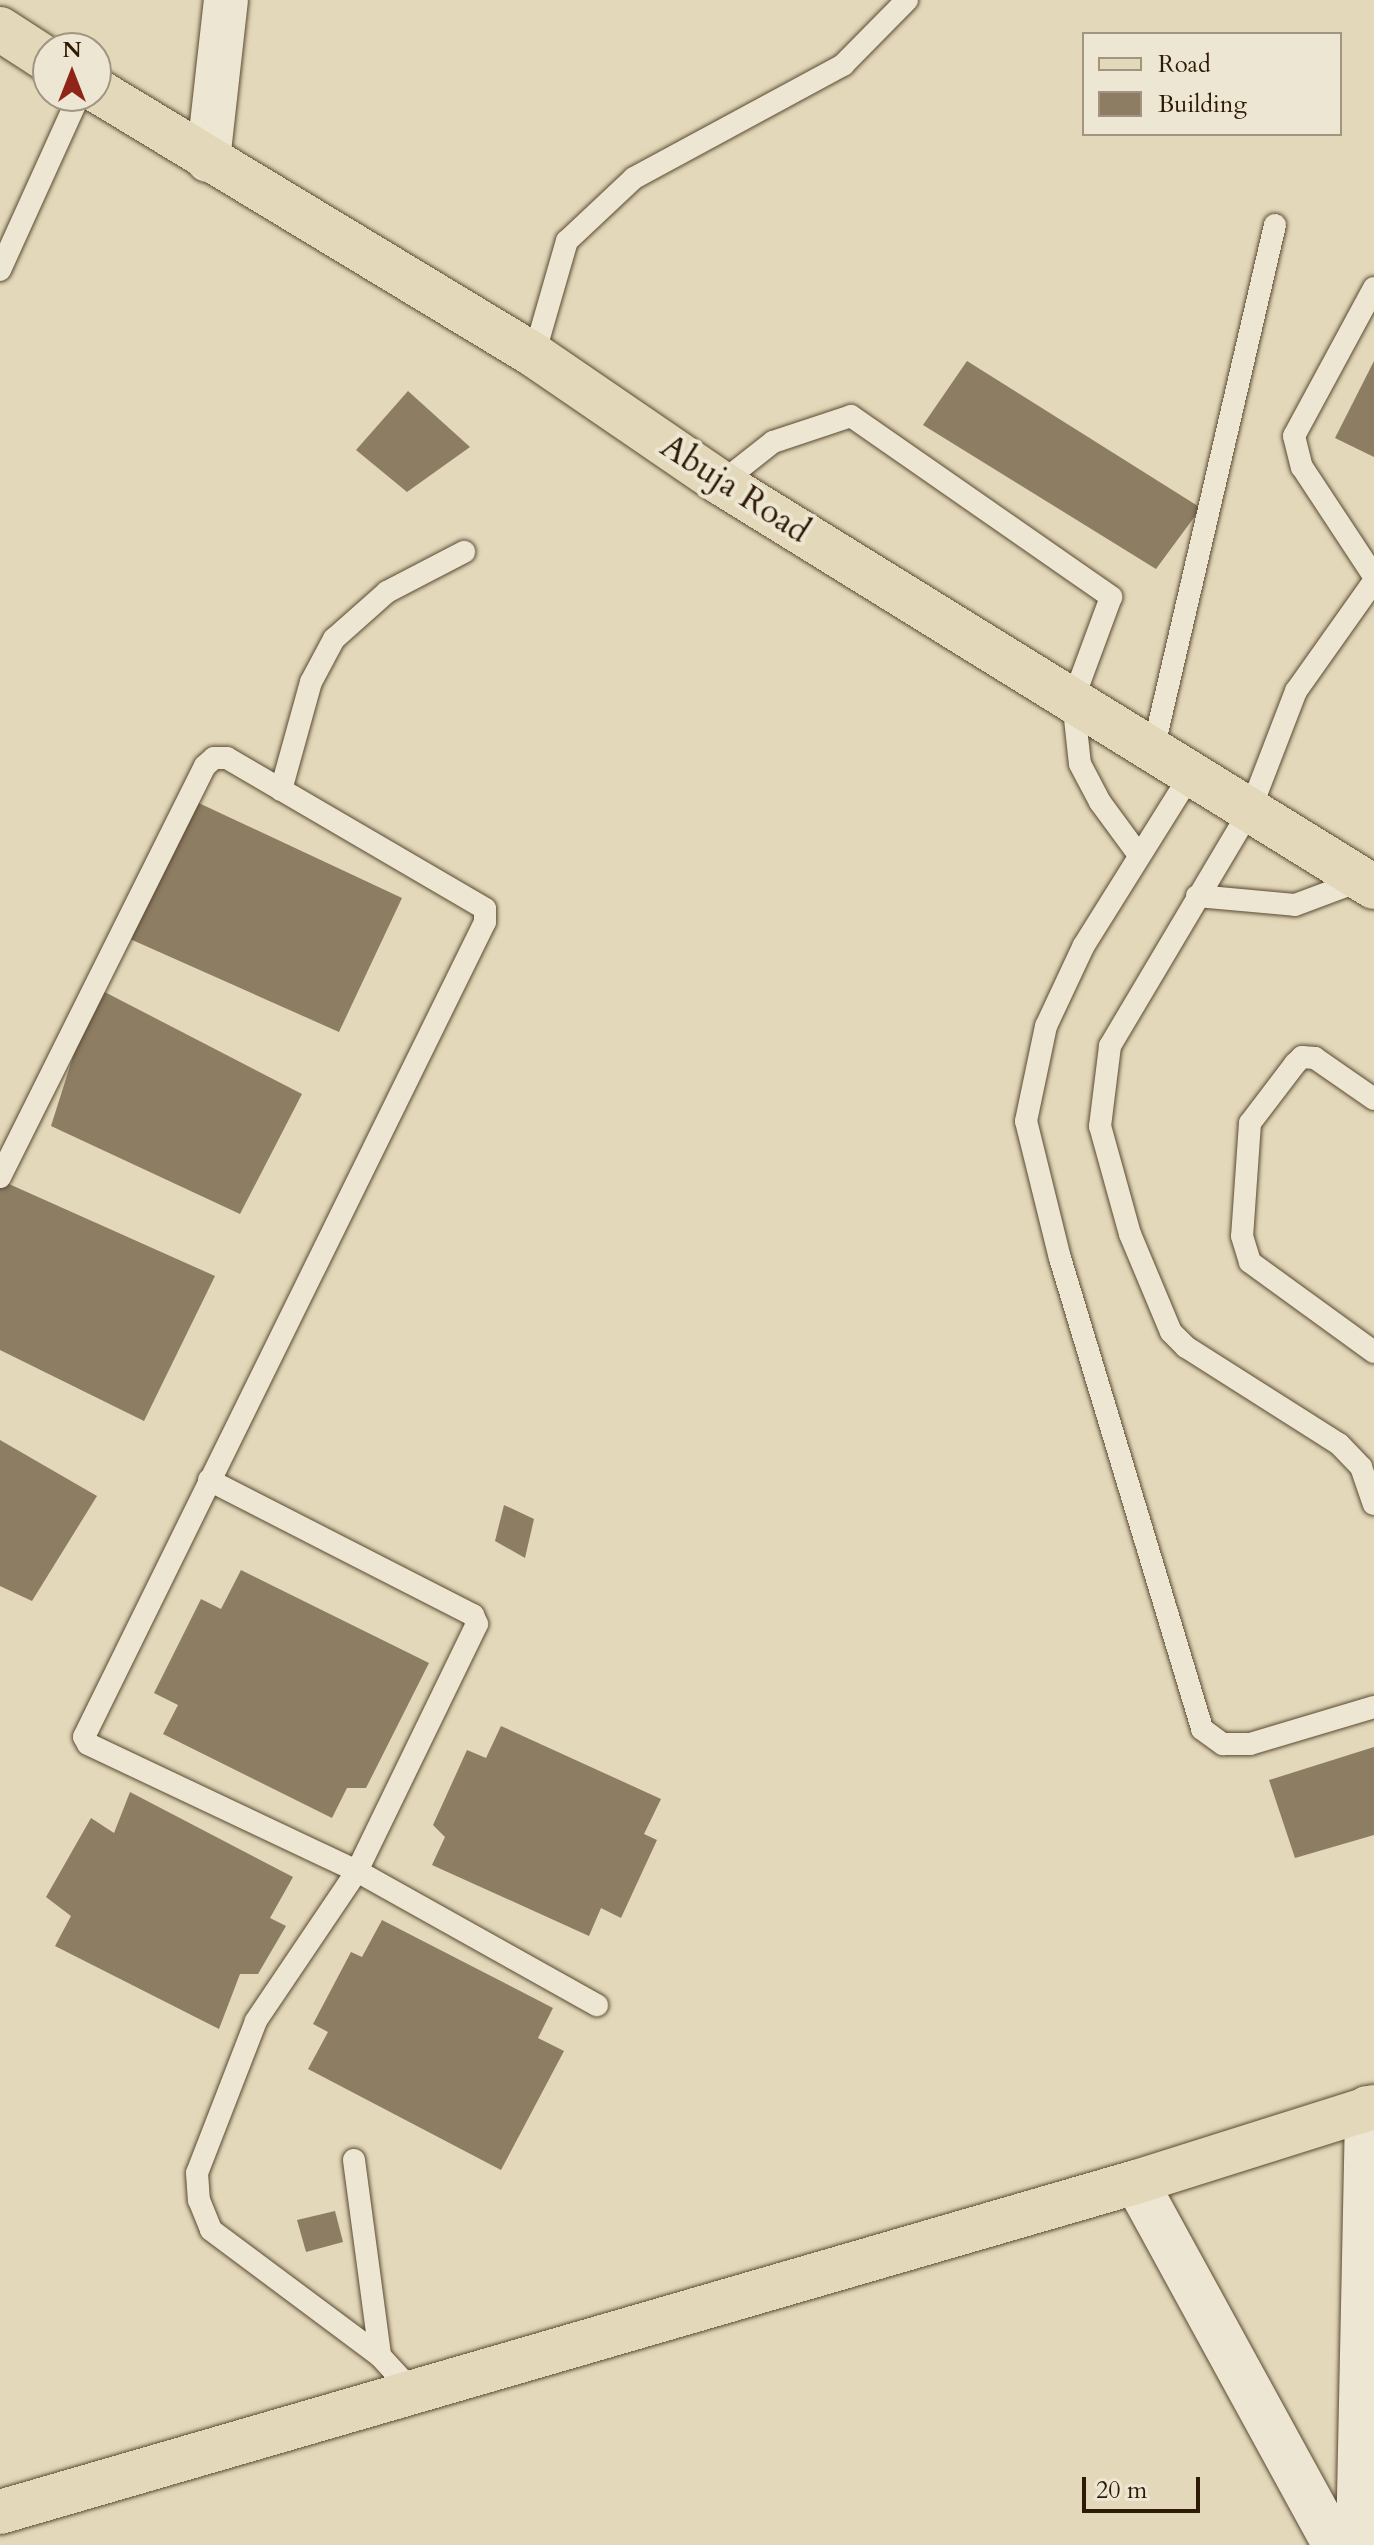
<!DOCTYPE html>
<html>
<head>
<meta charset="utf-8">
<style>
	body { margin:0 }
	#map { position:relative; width:1374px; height:2545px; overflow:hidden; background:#e3d8ba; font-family:Cardo,serif }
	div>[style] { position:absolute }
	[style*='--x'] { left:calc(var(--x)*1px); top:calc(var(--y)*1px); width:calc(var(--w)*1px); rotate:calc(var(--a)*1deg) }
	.building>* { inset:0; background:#8c7d63 }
	.roads { filter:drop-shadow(0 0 2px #5b4a32) drop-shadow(0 0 2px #5b4a32) }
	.service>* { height:22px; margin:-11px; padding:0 11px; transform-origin:11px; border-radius:11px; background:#ede6d2 }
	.minor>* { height:44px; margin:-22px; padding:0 22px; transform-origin:22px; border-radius:22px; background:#ede6d2 }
	.primary>* { height:44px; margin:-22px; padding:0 22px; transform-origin:22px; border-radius:22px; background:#e3d8ba }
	span { translate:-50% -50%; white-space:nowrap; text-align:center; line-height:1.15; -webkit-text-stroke:8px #ede6d2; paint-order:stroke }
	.street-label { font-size:34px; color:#2e1b05 }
	.legend { position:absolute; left:1082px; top:32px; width:260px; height:104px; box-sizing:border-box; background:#ede6d2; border:2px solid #a19580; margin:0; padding:10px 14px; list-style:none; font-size:24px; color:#2e1b05 }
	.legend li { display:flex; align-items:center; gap:16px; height:40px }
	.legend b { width:40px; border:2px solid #a19580 }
	.north { position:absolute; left:32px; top:32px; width:80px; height:80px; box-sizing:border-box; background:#ede6d2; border:2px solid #a19580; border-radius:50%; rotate:0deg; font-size:22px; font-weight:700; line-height:32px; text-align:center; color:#2e1b05 }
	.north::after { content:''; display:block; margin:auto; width:28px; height:36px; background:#8f2418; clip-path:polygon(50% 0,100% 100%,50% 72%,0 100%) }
	.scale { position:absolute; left:1082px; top:2477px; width:118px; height:36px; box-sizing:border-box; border:4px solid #2e1b05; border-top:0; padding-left:10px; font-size:24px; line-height:28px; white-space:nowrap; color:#2e1b05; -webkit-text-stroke:6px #ede6d2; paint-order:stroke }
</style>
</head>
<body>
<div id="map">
	<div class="building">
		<i style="clip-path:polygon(967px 361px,1201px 508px,1156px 569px,923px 425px)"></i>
		<i style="clip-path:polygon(1374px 361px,1374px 457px,1335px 438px)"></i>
		<i style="clip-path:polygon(408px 391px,470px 447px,407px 492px,356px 450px)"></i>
		<i style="clip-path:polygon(188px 798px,402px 898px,339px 1032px,121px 935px)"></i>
		<i style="clip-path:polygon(95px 987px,302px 1094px,240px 1214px,51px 1126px)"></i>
		<i style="clip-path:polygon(0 1180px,215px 1276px,144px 1421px,0 1350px)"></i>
		<i style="clip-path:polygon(0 1440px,97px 1496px,32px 1601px,0 1586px)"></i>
		<i style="clip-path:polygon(504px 1505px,534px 1519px,525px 1558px,495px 1541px)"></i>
		<i style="clip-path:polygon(241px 1570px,429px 1663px,366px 1788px,347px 1788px,332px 1818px,163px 1734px,178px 1705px,154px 1693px,201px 1599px,221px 1609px)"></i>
		<i style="clip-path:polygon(501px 1726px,661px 1799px,644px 1834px,657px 1840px,621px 1918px,601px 1908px,589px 1936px,432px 1865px,445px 1837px,433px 1825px,467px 1750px,486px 1758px)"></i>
		<i style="clip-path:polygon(1374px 1747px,1374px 1835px,1295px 1858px,1269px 1780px)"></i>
		<i style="clip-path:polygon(130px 1792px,293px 1877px,270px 1918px,286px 1926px,258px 1974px,240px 1974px,219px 2029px,55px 1946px,71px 1916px,46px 1897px,91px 1818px,114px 1833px)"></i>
		<i style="clip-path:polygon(382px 1920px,553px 2008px,538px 2038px,564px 2051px,501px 2170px,308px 2069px,328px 2032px,313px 2024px,351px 1952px,362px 1957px)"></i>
		<i style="clip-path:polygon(335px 2211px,343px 2242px,306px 2252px,297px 2220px)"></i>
	</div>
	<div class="roads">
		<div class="service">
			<i style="--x:0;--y:270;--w:191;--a:-65.6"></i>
			<i style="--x:1374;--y:288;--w:168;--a:118.4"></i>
			<i style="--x:1294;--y:436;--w:32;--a:76"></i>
			<i style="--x:1302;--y:467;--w:131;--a:56.6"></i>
			<i style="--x:534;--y:355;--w:119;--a:-73.9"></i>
			<i style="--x:567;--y:241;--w:92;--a:-43.2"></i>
			<i style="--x:634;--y:178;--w:238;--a:-28.4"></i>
			<i style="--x:843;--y:65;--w:91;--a:-45.4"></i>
			<i style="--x:721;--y:483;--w:66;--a:-38.3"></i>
			<i style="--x:773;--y:442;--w:82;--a:-18.4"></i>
			<i style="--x:851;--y:416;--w:317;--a:34.8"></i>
			<i style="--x:1111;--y:597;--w:110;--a:110.3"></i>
			<i style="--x:1073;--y:700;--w:64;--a:83.8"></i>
			<i style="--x:1080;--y:764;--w:43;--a:62.2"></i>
			<i style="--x:1100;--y:802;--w:66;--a:53.7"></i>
			<i style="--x:1374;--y:581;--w:135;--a:125.3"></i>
			<i style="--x:1296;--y:691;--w:128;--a:111.1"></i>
			<i style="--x:1250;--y:810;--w:274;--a:120.7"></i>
			<i style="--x:1110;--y:1046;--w:81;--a:97.1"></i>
			<i style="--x:1100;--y:1126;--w:112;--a:74.5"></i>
			<i style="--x:1130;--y:1234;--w:106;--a:67.3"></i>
			<i style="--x:1171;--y:1332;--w:21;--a:45"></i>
			<i style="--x:1186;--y:1347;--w:181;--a:32.4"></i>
			<i style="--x:1339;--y:1444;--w:32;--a:46"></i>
			<i style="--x:1361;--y:1467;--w:39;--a:71"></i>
			<i style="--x:1153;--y:750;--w:539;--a:-76.92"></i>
			<i style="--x:1191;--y:774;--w:202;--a:122"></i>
			<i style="--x:1084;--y:945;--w:89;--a:115.1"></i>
			<i style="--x:1046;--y:1026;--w:97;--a:101.9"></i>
			<i style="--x:1026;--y:1121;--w:141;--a:76.1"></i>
			<i style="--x:1060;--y:1258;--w:492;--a:73.2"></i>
			<i style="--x:1202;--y:1729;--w:26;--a:36"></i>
			<i style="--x:1223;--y:1744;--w:27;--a:0"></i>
			<i style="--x:1250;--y:1744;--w:129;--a:-16.6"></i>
			<i style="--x:281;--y:790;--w:112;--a:-74.5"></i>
			<i style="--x:311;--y:682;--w:49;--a:-61.9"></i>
			<i style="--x:334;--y:639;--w:71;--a:-41.6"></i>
			<i style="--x:387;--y:592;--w:87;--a:-27.5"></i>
			<i style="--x:1197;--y:896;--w:98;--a:5.2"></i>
			<i style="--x:1295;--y:905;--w:72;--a:-20.5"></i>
			<i style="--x:1374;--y:1099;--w:72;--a:-145.2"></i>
			<i style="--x:1315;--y:1058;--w:13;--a:-176"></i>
			<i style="--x:1302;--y:1057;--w:10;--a:135"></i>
			<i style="--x:1295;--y:1064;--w:74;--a:127.3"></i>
			<i style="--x:1250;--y:1123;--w:113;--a:94"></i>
			<i style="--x:1242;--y:1236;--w:27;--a:73"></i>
			<i style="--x:1250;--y:1262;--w:153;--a:36"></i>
			<i style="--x:0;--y:1177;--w:459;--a:-63.5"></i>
			<i style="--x:205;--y:766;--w:12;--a:-42"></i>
			<i style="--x:214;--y:758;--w:13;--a:0"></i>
			<i style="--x:227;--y:758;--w:299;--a:30.3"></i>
			<i style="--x:485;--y:909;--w:13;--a:90"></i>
			<i style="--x:485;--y:922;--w:908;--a:116.2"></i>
			<i style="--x:84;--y:1737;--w:8;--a:60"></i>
			<i style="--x:88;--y:1744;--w:297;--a:25.3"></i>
			<i style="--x:357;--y:1871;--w:275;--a:29.2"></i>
			<i style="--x:209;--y:1480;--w:297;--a:27.1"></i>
			<i style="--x:473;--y:1615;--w:10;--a:66"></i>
			<i style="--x:477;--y:1624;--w:275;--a:115.9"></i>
			<i style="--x:357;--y:1871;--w:181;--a:124"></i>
			<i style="--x:256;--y:2021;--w:163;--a:111.2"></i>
			<i style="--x:197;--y:2173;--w:27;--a:86"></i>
			<i style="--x:199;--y:2200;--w:32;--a:68"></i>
			<i style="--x:211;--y:2230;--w:211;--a:36.7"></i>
			<i style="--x:380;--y:2356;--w:50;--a:47.4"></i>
			<i style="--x:354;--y:2160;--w:198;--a:82.4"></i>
		</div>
		<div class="minor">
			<i style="--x:208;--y:160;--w:161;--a:-83.6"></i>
			<i style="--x:1136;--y:2182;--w:414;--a:61.3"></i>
			<i style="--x:1358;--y:2545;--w:437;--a:-88.8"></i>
		</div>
		<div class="primary">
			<i style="--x:0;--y:29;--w:57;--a:32.9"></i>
			<i style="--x:96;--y:90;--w:512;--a:31.17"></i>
			<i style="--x:534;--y:355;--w:227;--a:34.4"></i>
			<i style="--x:721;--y:483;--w:768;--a:31.74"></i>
			<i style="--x:0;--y:2512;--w:1183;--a:-16.2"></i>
			<i style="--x:1136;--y:2182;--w:250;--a:-17.5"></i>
		</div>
	</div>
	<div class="street-label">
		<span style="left:735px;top:489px;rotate:33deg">Abuja Road</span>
	</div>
	<ul class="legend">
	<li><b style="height:10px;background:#e3d8ba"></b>Road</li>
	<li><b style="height:22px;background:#8c7d63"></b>Building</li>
	</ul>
	<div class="north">N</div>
	<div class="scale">20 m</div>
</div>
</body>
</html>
